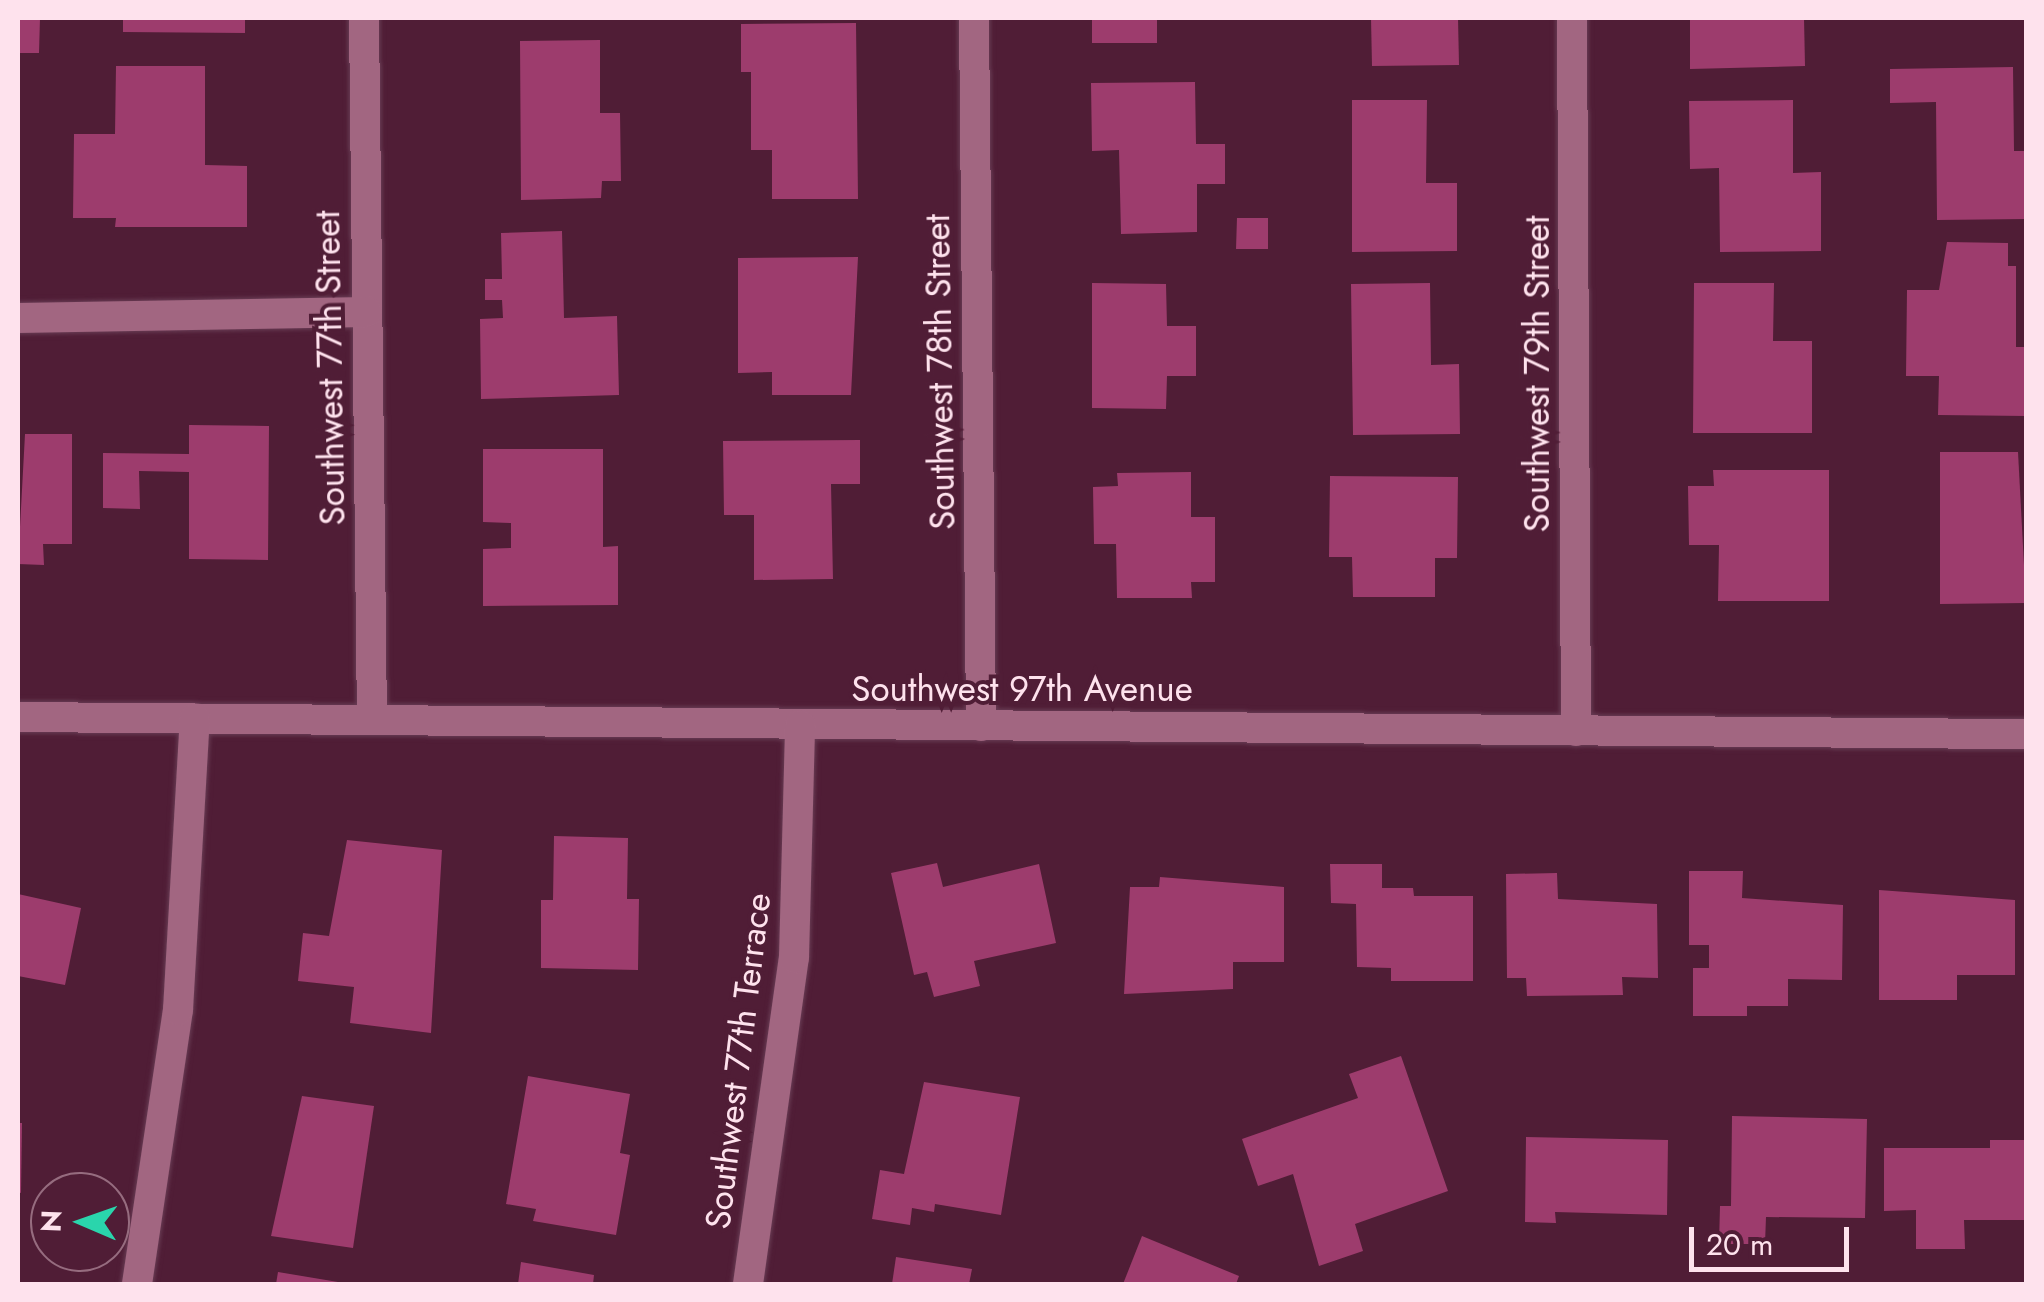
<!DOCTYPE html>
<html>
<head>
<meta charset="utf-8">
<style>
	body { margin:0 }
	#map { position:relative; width:2044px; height:1302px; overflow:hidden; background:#501d36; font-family:Jost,sans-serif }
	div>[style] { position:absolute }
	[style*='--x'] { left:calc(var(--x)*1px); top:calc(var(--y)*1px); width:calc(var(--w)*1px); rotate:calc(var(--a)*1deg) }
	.building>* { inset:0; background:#9d3c6d }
	.roads { filter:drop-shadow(0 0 2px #683c54) drop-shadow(0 0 2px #683c54) }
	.minor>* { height:30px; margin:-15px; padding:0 15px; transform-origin:15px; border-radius:15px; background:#a26681 }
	span { translate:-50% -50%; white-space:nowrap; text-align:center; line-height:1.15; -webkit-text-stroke:8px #501d36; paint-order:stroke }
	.street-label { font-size:35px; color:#fee2ed }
	.frame { position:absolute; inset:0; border:20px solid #fee2ed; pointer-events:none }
	.north { position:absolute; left:30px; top:1172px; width:100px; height:100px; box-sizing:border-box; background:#501d36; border:2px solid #966c7f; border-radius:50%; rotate:272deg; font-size:28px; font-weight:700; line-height:40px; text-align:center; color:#fee2ed }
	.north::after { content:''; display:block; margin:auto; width:35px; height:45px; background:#2ad5ac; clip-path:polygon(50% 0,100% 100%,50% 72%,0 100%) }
	.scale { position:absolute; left:1689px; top:1227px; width:160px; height:45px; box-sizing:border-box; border:5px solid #fee2ed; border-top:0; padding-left:12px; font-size:30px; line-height:35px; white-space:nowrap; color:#fee2ed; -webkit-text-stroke:8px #501d36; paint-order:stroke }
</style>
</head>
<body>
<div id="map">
	<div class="building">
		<i style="clip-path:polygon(18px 18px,40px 18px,39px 53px,18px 53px)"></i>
		<i style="clip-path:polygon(123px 18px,245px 18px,245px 33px,123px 32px)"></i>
		<i style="clip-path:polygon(1092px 18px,1157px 18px,1157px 43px,1092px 43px)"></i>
		<i style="clip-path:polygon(1371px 18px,1458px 18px,1459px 65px,1372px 66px)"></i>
		<i style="clip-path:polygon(1690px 18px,1804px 18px,1805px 66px,1690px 69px)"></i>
		<i style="clip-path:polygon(856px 23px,858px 199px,772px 199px,772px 150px,751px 150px,751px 72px,741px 72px,741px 24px)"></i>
		<i style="clip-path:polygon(600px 40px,600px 113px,620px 113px,621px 181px,602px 181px,601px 198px,521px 200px,520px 41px)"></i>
		<i style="clip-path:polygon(116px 66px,205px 66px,205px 165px,247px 166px,247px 227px,115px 227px,116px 218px,73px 218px,74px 134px,115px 134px)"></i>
		<i style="clip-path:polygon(2013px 67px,2014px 151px,2026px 151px,2026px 219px,1937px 220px,1936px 102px,1890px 103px,1890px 69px)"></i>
		<i style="clip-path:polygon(1195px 82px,1196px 144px,1225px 144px,1225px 184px,1197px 184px,1197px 232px,1121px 234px,1119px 150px,1092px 151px,1091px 83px)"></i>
		<i style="clip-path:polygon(1352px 100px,1427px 100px,1426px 183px,1457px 183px,1457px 251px,1352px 252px)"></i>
		<i style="clip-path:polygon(1793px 100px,1793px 173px,1821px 172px,1821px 251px,1720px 252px,1719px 168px,1690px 169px,1689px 101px)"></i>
		<i style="clip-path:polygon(1237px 218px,1268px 218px,1268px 249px,1236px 249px)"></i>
		<i style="clip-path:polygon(562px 231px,564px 318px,617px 316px,619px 395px,481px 399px,480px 319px,503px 318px,502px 300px,485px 300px,485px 279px,502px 279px,501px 233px)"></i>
		<i style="clip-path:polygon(1947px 242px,2008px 243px,2008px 266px,2016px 266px,2016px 347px,2026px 347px,2026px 416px,1938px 415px,1939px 376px,1906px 376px,1907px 290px,1939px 290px)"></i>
		<i style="clip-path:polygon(858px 257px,851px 395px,772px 395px,772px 372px,738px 373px,738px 258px)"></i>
		<i style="clip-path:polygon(1092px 283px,1166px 284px,1167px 326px,1196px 326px,1196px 376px,1167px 376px,1166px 409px,1092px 408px)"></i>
		<i style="clip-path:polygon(1430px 283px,1431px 365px,1459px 364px,1460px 434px,1353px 435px,1351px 284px)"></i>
		<i style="clip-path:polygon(1694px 283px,1774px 283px,1773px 341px,1812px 341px,1812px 433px,1693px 433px)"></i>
		<i style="clip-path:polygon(189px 425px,269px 426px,268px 560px,189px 559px,189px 472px,139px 471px,140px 509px,103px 508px,103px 453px,189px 454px)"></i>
		<i style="clip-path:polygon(25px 434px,72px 434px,72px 544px,43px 544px,44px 565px,18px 564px)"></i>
		<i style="clip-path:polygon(860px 440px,860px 484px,831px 484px,833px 579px,754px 580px,754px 515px,724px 515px,723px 441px)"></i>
		<i style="clip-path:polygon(483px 449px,603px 449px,603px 547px,618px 546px,618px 605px,483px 606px,483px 549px,511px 548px,511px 523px,483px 522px)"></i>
		<i style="clip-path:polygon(1940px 452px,2018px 452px,2026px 603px,1940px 604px)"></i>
		<i style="clip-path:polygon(1713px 470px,1829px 470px,1829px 601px,1718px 601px,1719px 545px,1689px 545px,1688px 486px,1714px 486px)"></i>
		<i style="clip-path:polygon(1191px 472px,1191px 517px,1215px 517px,1215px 582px,1191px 582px,1192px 598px,1117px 598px,1116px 544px,1094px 544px,1093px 487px,1118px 486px,1117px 473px)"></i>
		<i style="clip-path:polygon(1330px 476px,1458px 477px,1457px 558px,1435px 558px,1435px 597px,1353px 597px,1352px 557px,1329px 557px)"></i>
		<i style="clip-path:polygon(554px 836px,628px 838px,627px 899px,639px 899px,638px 970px,541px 968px,541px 900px,553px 900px)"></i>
		<i style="clip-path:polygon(347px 840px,442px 850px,431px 1033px,350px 1023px,354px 987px,298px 981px,303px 933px,329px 936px)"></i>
		<i style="clip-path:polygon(937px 863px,943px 887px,1039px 864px,1056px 943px,974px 961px,980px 986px,934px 997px,927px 972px,914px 975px,891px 873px)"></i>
		<i style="clip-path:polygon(1330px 864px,1382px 864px,1382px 888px,1413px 888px,1414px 896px,1473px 896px,1473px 981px,1391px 981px,1391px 968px,1357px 967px,1356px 904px,1331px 903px)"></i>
		<i style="clip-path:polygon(1689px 871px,1743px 871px,1742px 898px,1843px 905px,1842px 980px,1788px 979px,1788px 1006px,1747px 1006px,1747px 1016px,1693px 1016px,1693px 968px,1709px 968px,1709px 945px,1689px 945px)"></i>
		<i style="clip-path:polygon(1557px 873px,1558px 899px,1657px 904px,1658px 978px,1622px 977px,1623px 995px,1527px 996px,1526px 978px,1507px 978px,1506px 874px)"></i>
		<i style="clip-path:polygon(1160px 877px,1284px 887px,1284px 962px,1233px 962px,1233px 989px,1124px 994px,1130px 887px,1159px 887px)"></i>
		<i style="clip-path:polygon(1879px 890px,2015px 900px,2015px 975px,1957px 975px,1957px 1000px,1879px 1000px)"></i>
		<i style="clip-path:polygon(18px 894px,81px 908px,65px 985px,18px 976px)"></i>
		<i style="clip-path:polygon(1401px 1056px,1448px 1191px,1355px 1224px,1363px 1251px,1319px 1266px,1293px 1174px,1258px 1186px,1242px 1139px,1358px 1098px,1349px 1074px)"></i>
		<i style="clip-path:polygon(528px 1076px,630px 1094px,620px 1153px,630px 1155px,616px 1235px,533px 1221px,536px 1209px,506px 1204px)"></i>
		<i style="clip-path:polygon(924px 1082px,1020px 1097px,1001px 1215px,935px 1204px,934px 1212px,912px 1208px,910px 1225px,872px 1219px,880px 1170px,904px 1174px)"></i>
		<i style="clip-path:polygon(302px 1096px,374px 1106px,353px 1248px,271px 1236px)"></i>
		<i style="clip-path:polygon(1732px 1116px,1867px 1119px,1865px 1218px,1766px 1217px,1765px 1244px,1719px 1244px,1720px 1206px,1731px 1206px)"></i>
		<i style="clip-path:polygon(18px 1123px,22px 1123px,21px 1193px,18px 1192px)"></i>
		<i style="clip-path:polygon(1526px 1137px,1668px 1140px,1667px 1215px,1555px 1212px,1556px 1223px,1525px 1222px)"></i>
		<i style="clip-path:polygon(1990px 1140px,2026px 1140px,2026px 1220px,1964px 1220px,1965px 1249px,1916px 1249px,1916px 1210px,1884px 1211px,1884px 1148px,1990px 1148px)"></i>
		<i style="clip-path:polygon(1142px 1236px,1239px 1276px,1236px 1284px,1123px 1284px)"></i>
		<i style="clip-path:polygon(896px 1257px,972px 1269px,969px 1284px,892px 1284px)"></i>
		<i style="clip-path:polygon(521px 1262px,594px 1275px,593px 1284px,518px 1284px)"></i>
		<i style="clip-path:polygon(278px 1272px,338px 1282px,337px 1284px,276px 1284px)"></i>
	</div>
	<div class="roads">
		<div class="minor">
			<i style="--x:364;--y:18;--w:700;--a:89.35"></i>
			<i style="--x:974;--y:18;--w:708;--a:89.43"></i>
			<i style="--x:1572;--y:18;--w:713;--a:89.68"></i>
			<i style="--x:18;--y:318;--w:349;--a:-1"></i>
			<i style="--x:18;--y:717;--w:2008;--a:0.49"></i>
			<i style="--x:137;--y:1284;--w:277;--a:-81.5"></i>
			<i style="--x:178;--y:1010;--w:292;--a:-86.7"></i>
			<i style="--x:748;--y:1284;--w:329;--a:-82"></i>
			<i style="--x:794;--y:958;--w:233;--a:-88.5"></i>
		</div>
	</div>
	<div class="street-label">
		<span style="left:330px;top:368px;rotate:-91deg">Southwest 77th Street</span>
		<span style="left:940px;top:372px;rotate:-91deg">Southwest 78th Street</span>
		<span style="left:1537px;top:374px;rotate:-90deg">Southwest 79th Street</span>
		<span style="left:1022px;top:689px">Southwest 97th Avenue</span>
		<span style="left:738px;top:1061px;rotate:-83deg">Southwest 77th Terrace</span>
	</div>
	<div class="frame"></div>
	<div class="north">N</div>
	<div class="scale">20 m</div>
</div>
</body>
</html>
